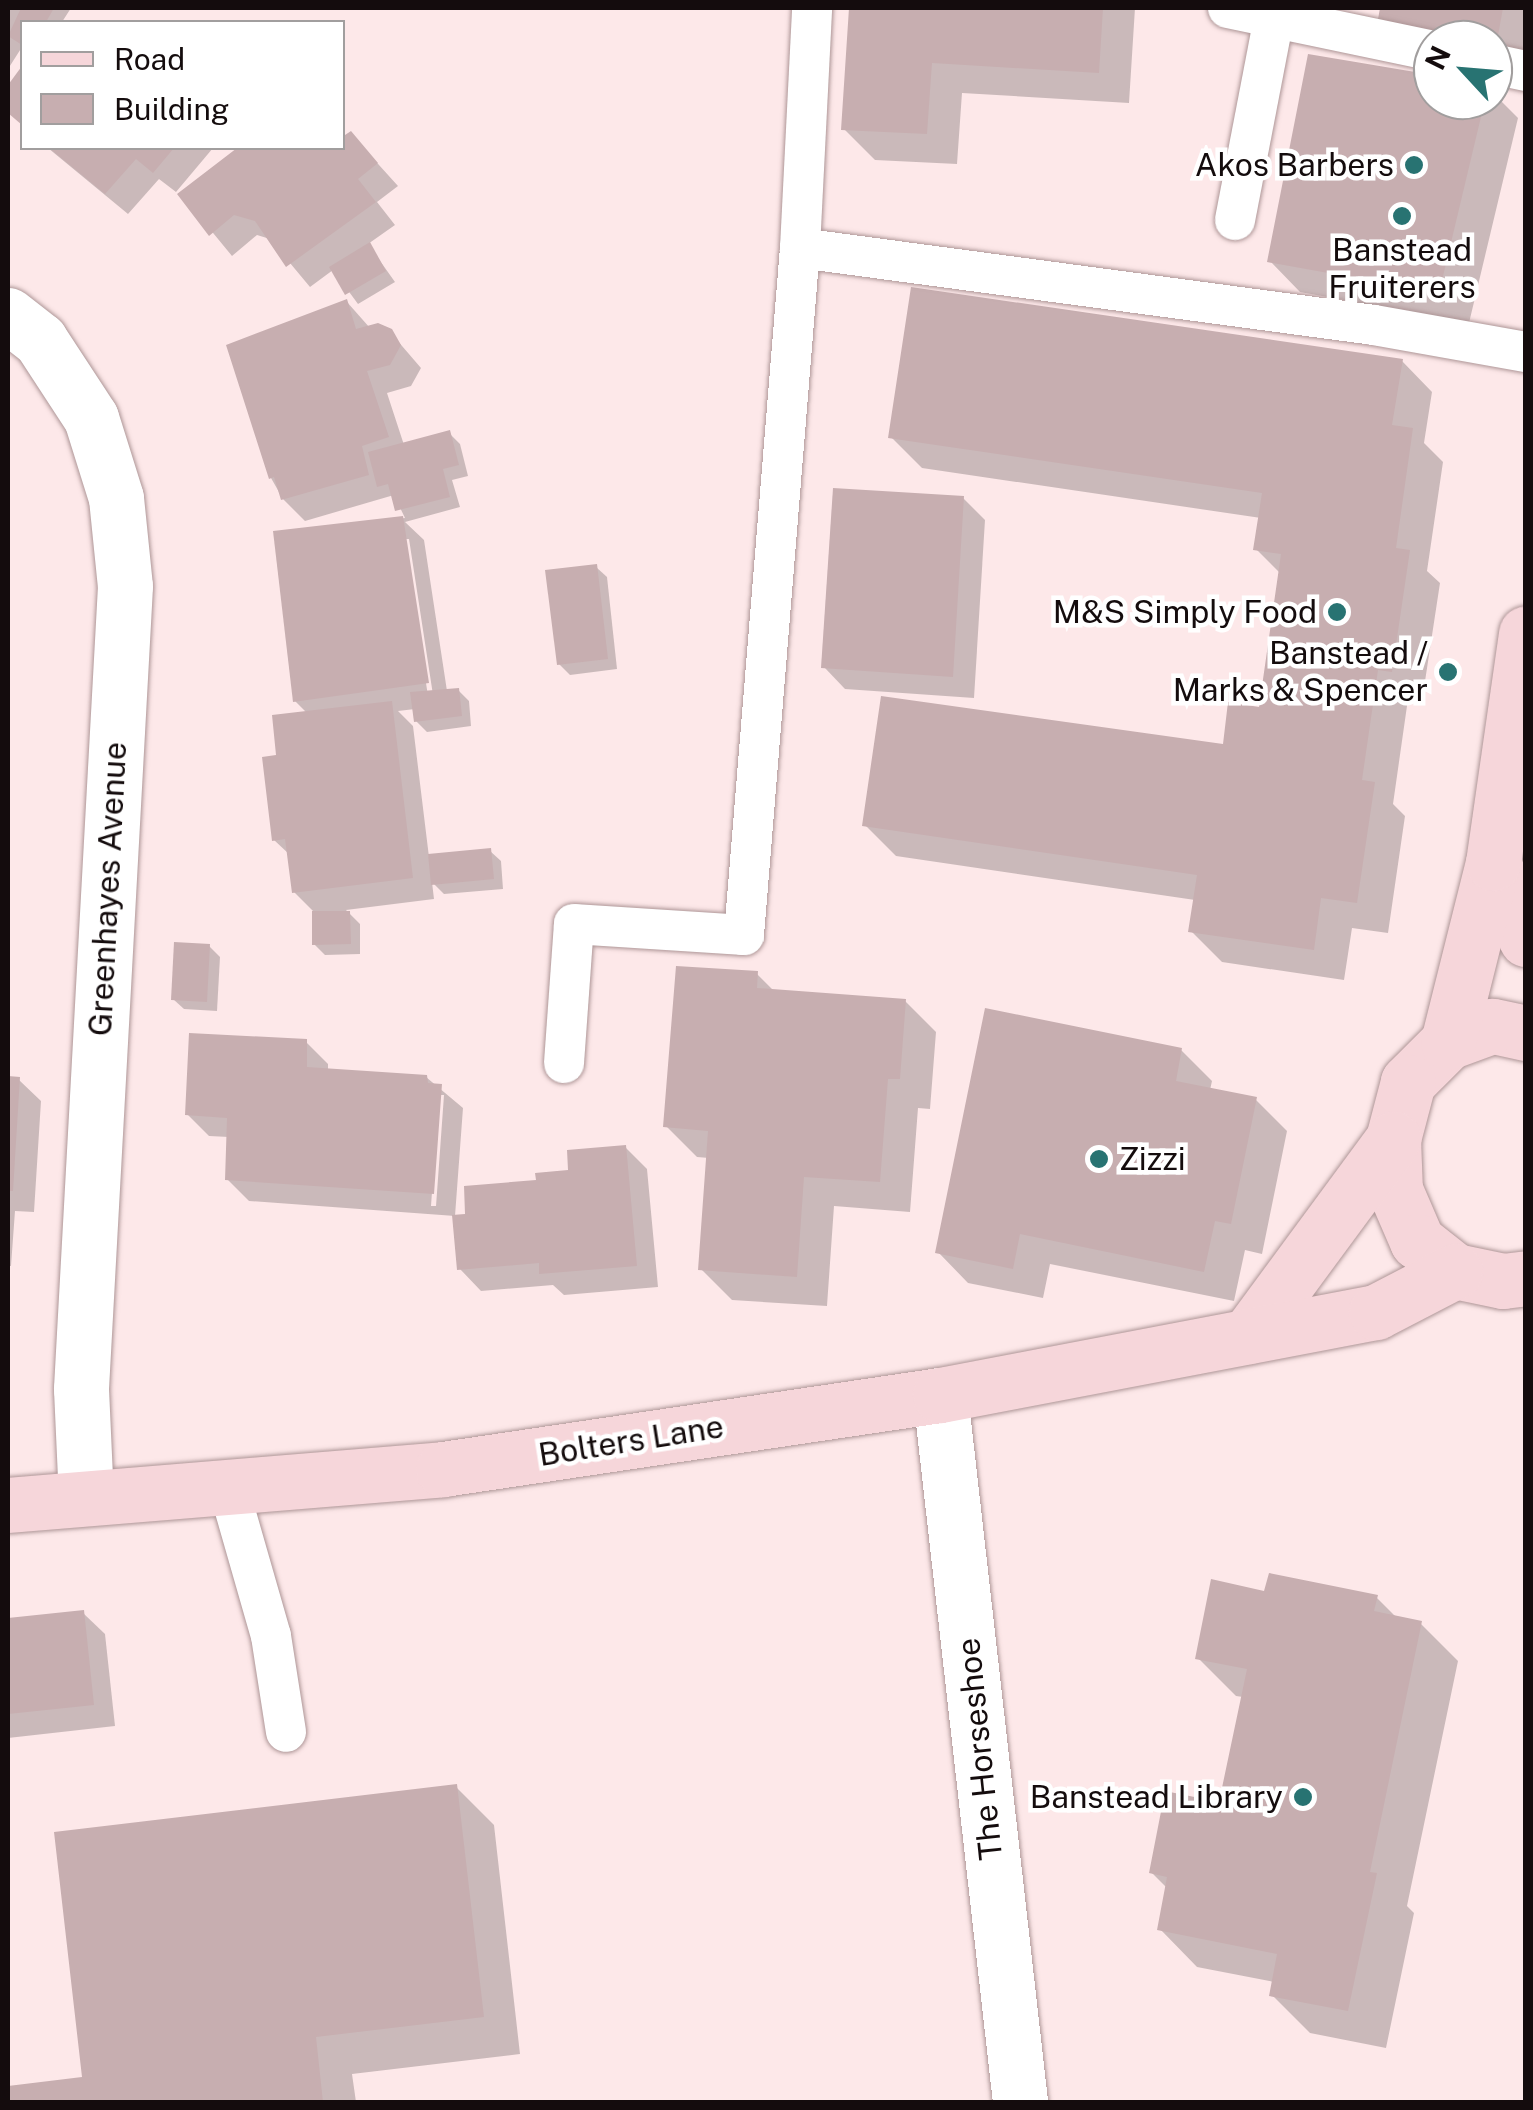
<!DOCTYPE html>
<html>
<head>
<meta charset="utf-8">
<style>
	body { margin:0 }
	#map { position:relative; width:1533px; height:2110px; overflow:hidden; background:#fde8e9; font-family:"Public Sans",sans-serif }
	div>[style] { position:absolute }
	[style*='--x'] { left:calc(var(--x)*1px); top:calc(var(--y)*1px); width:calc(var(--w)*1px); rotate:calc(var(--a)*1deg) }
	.shadow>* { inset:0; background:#0003 }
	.building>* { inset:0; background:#c7aeb0 }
	.roads { filter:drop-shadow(0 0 2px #ae9697) drop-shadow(0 0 2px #ae9697) }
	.lane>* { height:40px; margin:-20px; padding:0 20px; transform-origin:20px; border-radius:20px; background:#fff }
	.street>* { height:55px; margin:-27.5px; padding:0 27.5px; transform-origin:27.5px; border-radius:27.5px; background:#fff }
	.secondary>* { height:55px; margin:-27.5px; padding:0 27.5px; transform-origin:27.5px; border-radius:27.5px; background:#f6d6da }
	.dots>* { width:28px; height:28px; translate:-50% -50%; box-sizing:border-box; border:5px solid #fff; border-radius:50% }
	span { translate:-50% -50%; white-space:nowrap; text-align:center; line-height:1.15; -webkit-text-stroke:9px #fff; paint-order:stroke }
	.poi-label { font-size:32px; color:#140c0d }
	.right { translate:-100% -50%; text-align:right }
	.left { translate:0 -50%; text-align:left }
	.street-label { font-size:32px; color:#140c0d }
	.frame { position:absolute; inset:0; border:10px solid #140c0d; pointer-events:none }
	.legend { position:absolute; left:20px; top:20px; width:325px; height:130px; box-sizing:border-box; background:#fff; border:2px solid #a19e9e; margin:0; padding:12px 18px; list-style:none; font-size:30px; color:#140c0d }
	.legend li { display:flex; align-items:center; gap:20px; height:50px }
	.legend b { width:50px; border:2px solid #a19e9e }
	.north { position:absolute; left:1413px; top:20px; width:100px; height:100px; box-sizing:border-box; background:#fff; border:2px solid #a19e9e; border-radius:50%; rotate:296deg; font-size:28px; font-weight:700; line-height:40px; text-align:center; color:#140c0d }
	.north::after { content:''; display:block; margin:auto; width:35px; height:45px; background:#287372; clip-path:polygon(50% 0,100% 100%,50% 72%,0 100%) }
</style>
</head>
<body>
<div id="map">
	<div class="shadow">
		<i style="clip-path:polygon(8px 8px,71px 8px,62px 22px,22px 22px,22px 47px,8px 69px)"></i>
		<i style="clip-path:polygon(851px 8px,1135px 8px,1129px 103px,962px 93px,957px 164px,875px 160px,844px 129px)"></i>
		<i style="clip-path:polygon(1383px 8px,1526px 8px,1526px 76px,1493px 70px,1493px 40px,1433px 40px,1380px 24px)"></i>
		<i style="clip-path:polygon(1433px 78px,1433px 100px,1493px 100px,1493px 93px,1518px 118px,1469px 323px,1300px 292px,1270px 261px)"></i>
		<i style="clip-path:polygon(351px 134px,398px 186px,377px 202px,395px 225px,368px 244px,395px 282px,358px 304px,333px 270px,310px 287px,270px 239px,257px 235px,232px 256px,181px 194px,241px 148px,342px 148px)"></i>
		<i style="clip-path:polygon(48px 148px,213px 148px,176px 192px,159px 179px,128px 214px)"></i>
		<i style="clip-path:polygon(evenodd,347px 302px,370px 328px,390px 332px,421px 368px,411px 386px,387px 393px,404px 445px,449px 433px,460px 444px,468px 476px,452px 480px,460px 507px,405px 522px,424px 540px,447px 691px,458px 690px,469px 701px,471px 726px,427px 732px,416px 721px,415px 709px,398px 711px,413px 726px,429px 857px,490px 851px,501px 861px,503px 889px,444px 894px,432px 882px,434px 899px,346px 910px,360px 924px,360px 954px,325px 955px,314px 944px,314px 912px,294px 892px,290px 855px,274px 840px,279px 758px,308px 714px,295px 701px,276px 533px,405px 518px,394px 495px,305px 521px,283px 499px,271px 478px,347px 302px,404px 539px,409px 539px,433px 695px,428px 696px,404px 539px)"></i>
		<i style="clip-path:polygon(1402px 361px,1432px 392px,1424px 443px,1443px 462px,1427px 571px,1440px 583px,1422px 701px,1408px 699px,1393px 804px,1405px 816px,1388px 933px,1352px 928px,1344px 980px,1222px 962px,1191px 931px,1195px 900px,896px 856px,865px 825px,1225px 747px,1261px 710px,1281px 574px,1256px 549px,1261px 518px,922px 468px,891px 437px)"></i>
		<i style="clip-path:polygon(963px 498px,985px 520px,974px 698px,845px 689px,824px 667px)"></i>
		<i style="clip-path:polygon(596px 567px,607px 577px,617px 669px,570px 675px,559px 664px)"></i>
		<i style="clip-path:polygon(209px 946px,220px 957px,217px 1011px,184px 1009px,173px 999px)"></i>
		<i style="clip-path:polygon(757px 974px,775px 992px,905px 1001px,936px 1032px,930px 1109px,918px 1108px,910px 1212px,834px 1206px,827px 1306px,732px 1300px,701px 1269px,709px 1158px,697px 1157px,666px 1126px)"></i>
		<i style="clip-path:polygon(evenodd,306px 1042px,328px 1064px,328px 1071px,426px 1077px,463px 1108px,455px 1216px,249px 1201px,227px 1179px,229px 1137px,209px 1136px,187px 1114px,306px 1042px,439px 1095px,444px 1095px,436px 1206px,431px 1206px,439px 1095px)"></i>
		<i style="clip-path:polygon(1181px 1050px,1212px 1081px,1210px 1090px,1256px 1100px,1287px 1131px,1262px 1254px,1245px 1250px,1234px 1301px,1050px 1264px,1043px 1298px,968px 1283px,938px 1252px)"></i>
		<i style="clip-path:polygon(8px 1079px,19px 1080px,41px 1101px,34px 1212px,15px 1211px,11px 1266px,8px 1266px)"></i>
		<i style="clip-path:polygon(625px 1147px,647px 1169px,658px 1287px,564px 1295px,553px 1285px,481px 1291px,460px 1269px,468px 1216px)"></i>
		<i style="clip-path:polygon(1266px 1594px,1377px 1598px,1398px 1619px,1420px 1623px,1458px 1661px,1407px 1906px,1414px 1913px,1386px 2048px,1310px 2033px,1272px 1995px,1274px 1982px,1197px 1967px,1160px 1929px,1168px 1889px,1151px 1872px,1221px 1805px,1243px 1697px,1236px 1696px,1198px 1658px)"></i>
		<i style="clip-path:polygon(83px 1613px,105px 1634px,115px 1726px,8px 1738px,8px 1621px)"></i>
		<i style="clip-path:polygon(456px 1787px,494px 1825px,520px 2054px,352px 2074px,356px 2102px,8px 2102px,8px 2089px,84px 2079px)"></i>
	</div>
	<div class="building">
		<i style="clip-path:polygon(21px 8px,54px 8px,46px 22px,22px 22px,22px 45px,8px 36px)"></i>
		<i style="clip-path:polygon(849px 8px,1103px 8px,1099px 73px,932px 63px,927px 134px,841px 130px)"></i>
		<i style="clip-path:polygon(1380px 8px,1503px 8px,1495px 52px,1493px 40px,1461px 40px,1377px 25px)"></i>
		<i style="clip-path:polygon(1308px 54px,1433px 75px,1433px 100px,1485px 100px,1439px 293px,1267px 262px)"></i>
		<i style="clip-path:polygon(22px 66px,22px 125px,8px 113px,8px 85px)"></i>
		<i style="clip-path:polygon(351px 131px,378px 163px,358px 179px,376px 202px,286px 267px,255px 221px,234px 215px,209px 236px,177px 194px,237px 148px,342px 148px,342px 137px)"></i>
		<i style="clip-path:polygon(49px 148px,174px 148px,153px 173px,136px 159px,105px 194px)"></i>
		<i style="clip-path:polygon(370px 242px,386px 271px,345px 295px,329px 267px)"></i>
		<i style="clip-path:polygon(911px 287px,1403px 359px,1392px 425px,1413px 428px,1396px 548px,1410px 550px,1392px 672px,1378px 670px,1362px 780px,1375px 782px,1357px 903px,1321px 898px,1314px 950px,1188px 932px,1197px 875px,862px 826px,881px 696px,1223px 744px,1228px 702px,1259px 707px,1281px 554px,1253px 550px,1262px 493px,888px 438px)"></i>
		<i style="clip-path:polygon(347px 299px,356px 329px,378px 323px,392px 329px,401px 345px,390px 365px,367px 371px,389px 437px,362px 446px,369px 475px,281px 500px,274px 477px,269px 479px,226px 345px)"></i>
		<i style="clip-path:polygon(450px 430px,459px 465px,443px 469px,450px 497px,395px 511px,388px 484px,377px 487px,368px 452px)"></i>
		<i style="clip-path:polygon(833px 488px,964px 496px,953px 677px,821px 668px)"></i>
		<i style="clip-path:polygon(403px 516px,429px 683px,293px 702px,273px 531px)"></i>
		<i style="clip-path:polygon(597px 564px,608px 659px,557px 665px,545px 570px)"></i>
		<i style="clip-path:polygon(459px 688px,462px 716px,414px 722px,410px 692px)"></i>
		<i style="clip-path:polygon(392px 701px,413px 878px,292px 893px,285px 839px,272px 841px,262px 757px,276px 755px,272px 715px)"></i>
		<i style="clip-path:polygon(491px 848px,494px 879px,431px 885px,428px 854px)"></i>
		<i style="clip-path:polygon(312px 911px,350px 911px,351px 944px,312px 945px)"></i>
		<i style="clip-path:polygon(174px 942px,210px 944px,207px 1002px,171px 1000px)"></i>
		<i style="clip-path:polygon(676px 966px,758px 971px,757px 988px,906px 999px,900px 1079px,888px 1079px,880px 1182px,804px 1177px,797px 1277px,698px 1270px,708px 1131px,663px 1127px)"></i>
		<i style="clip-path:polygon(985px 1008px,1182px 1048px,1176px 1081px,1257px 1097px,1231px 1224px,1215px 1221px,1204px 1272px,1020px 1234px,1013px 1269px,935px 1253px)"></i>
		<i style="clip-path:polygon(189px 1033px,307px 1039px,307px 1067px,427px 1075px,428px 1083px,442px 1084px,434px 1194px,225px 1180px,227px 1118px,185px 1115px)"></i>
		<i style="clip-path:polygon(8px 1076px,20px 1077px,13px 1191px,8px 1191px)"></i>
		<i style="clip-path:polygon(626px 1145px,637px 1266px,539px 1274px,539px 1263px,457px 1270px,452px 1215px,465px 1214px,464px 1186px,536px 1180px,535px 1173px,568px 1170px,567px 1150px)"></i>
		<i style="clip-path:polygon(1269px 1573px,1378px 1595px,1374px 1611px,1422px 1621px,1370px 1872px,1377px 1873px,1348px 2011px,1269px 1996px,1277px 1954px,1157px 1930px,1167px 1877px,1149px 1873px,1165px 1791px,1219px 1802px,1247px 1669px,1195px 1659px,1211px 1579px,1264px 1591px)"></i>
		<i style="clip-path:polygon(84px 1610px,94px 1705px,8px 1714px,8px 1618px)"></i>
		<i style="clip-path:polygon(457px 1784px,484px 2017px,316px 2037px,323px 2102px,8px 2102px,8px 2086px,82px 2077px,54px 1832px)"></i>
	</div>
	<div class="roads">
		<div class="lane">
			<i style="--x:1228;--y:8;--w:209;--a:11.8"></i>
			<i style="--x:1493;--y:64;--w:34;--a:12"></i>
			<i style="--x:1235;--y:220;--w:207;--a:-79.1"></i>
			<i style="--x:800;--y:248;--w:579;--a:7.64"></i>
			<i style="--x:1374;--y:325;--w:154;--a:10.1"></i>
			<i style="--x:564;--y:1063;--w:139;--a:-85.9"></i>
			<i style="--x:574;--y:924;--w:170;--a:3.7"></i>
			<i style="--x:744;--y:935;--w:689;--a:-85.34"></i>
			<i style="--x:800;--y:248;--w:240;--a:-87.1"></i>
			<i style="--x:228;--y:1486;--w:156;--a:74"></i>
			<i style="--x:271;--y:1636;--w:97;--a:81.1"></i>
		</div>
		<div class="street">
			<i style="--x:8;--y:315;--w:41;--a:38"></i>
			<i style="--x:40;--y:340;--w:93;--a:56.8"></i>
			<i style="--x:91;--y:418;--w:84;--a:72.6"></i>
			<i style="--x:116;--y:498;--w:88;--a:84.2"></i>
			<i style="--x:125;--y:586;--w:804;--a:93.14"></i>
			<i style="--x:81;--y:1389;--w:109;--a:87.4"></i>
			<i style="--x:940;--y:1395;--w:712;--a:83.54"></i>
		</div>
		<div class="secondary">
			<i style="--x:1493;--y:863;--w:83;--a:66.5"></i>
			<i style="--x:1526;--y:1033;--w:35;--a:-168"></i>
			<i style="--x:1492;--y:1026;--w:47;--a:160"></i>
			<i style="--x:1448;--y:1042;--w:57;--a:135"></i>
			<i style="--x:1408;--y:1082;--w:59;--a:104.7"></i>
			<i style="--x:1393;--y:1139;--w:51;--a:87.8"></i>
			<i style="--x:1395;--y:1190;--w:56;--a:66.7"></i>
			<i style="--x:1417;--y:1241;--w:48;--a:38.3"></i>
			<i style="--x:1455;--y:1271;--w:49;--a:11.8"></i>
			<i style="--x:1503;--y:1281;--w:23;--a:-7"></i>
			<i style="--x:1448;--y:1042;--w:185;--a:-75.9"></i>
			<i style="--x:1493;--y:863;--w:232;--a:-81.8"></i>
			<i style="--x:1248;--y:1336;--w:245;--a:-53.6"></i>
			<i style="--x:8;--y:1505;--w:436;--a:-4.7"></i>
			<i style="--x:443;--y:1469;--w:502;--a:-8.47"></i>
			<i style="--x:940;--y:1395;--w:444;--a:-10.8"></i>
			<i style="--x:1376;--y:1312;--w:89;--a:-27.4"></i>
		</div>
	</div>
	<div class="dots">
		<i style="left:1414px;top:165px;background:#287372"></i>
		<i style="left:1402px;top:216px;background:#287372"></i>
		<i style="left:1337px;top:612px;background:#287372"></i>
		<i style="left:1448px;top:672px;background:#287372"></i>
		<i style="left:1099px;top:1159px;background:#287372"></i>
		<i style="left:1303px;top:1797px;background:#287372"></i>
	</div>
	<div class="poi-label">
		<span class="right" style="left:1394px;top:165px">Akos Barbers</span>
		<span style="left:1402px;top:269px">Banstead<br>Fruiterers</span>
		<span class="right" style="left:1317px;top:612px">M&amp;S Simply Food</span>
		<span class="right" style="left:1428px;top:672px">Banstead /<br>Marks &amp; Spencer</span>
		<span class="left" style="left:1119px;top:1159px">Zizzi</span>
		<span class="right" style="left:1283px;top:1797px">Banstead Library</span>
	</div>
	<div class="street-label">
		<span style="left:108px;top:889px;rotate:-87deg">Greenhayes Avenue</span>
		<span style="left:631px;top:1441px;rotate:-9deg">Bolters Lane</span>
		<span style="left:980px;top:1749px;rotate:-96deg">The Horseshoe</span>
	</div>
	<div class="frame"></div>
	<ul class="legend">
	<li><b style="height:12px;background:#f6d6da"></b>Road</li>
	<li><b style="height:28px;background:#c7aeb0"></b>Building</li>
	</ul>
	<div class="north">N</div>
</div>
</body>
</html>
